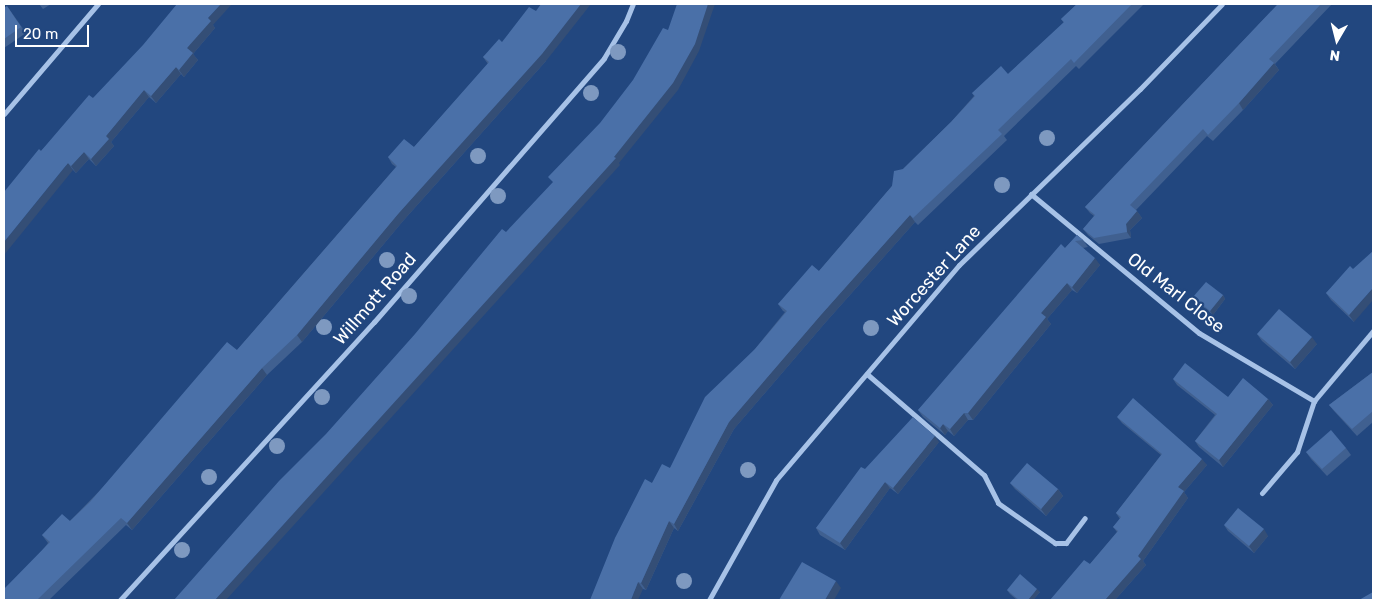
<!DOCTYPE html>
<html>
<head>
<meta charset="utf-8">
<style>
	body { margin:0 }
	#map { position:relative; width:1377px; height:604px; overflow:hidden; background:#22477f; font-family:Rubik,sans-serif }
	div>[style] { position:absolute }
	[style*='--x'] { left:calc(var(--x)*1px); top:calc(var(--y)*1px); width:calc(var(--w)*1px); rotate:calc(var(--a)*1deg) }
	.minor>* { height:5px; margin:-2.5px; padding:0 2.5px; transform-origin:2.5px; border-radius:2.5px; background:#a7c2e7 }
	.trees>* { width:16px; height:16px; margin:-8px; border-radius:50%; background:#7e99c0 }
	.wall>* { inset:0; background:#406090 }
	.shaded-wall>* { inset:0; background:#344e76 }
	.building>* { inset:0; background:#4a70a8 }
	span { translate:-50% -50%; white-space:nowrap; text-align:center; line-height:1.15; -webkit-text-stroke:4.5px #22477f; paint-order:stroke }
	.street-label { font-size:18px; color:#fff }
	.frame { position:absolute; inset:0; border:5px solid #fff; pointer-events:none }
	.north { position:absolute; left:1312px; top:15px; width:50px; height:50px; -webkit-text-stroke:4px #22477f; paint-order:stroke; rotate:188deg; font-size:14px; font-weight:700; line-height:20px; text-align:center; color:#fff }
	.north::after { content:''; display:block; margin:auto; width:18px; height:22px; background:#fff; clip-path:polygon(50% 0,100% 100%,50% 72%,0 100%) }
	.scale { position:absolute; left:15px; top:25px; width:74px; height:22px; box-sizing:border-box; border:2px solid #fff; border-top:0; padding-left:6px; font-size:15px; line-height:18px; white-space:nowrap; color:#fff; -webkit-text-stroke:4px #22477f; paint-order:stroke }
</style>
</head>
<body>
<div id="map">
	<div class="minor">
		<i style="--x:4;--y:114;--w:145;--a:-49.5"></i>
		<i style="--x:1031;--y:194;--w:218;--a:39.6"></i>
		<i style="--x:1199;--y:333;--w:134;--a:30.6"></i>
		<i style="--x:867;--y:374;--w:155;--a:40.8"></i>
		<i style="--x:984;--y:475;--w:31;--a:63"></i>
		<i style="--x:998;--y:503;--w:70;--a:35.1"></i>
		<i style="--x:1055;--y:543;--w:11;--a:0"></i>
		<i style="--x:1066;--y:543;--w:31;--a:-53"></i>
		<i style="--x:1262;--y:493;--w:54;--a:-49.5"></i>
		<i style="--x:1297;--y:452;--w:54;--a:-71.6"></i>
		<i style="--x:1314;--y:401;--w:92;--a:-49.9"></i>
		<i style="--x:120;--y:600;--w:377;--a:-47.6"></i>
		<i style="--x:374;--y:322;--w:350;--a:-48.9"></i>
		<i style="--x:604;--y:58;--w:43;--a:-59.3"></i>
		<i style="--x:626;--y:21;--w:18;--a:-68"></i>
		<i style="--x:709;--y:600;--w:137;--a:-60.8"></i>
		<i style="--x:776;--y:480;--w:282;--a:-49.6"></i>
		<i style="--x:959;--y:265;--w:252;--a:-44.2"></i>
		<i style="--x:1140;--y:89;--w:118;--a:-46"></i>
	</div>
	<div class="trees">
		<i style="left:618px;top:52px"></i>
		<i style="left:591px;top:93px"></i>
		<i style="left:1047px;top:138px"></i>
		<i style="left:478px;top:156px"></i>
		<i style="left:1002px;top:185px"></i>
		<i style="left:498px;top:196px"></i>
		<i style="left:387px;top:260px"></i>
		<i style="left:409px;top:296px"></i>
		<i style="left:324px;top:327px"></i>
		<i style="left:871px;top:328px"></i>
		<i style="left:322px;top:397px"></i>
		<i style="left:277px;top:446px"></i>
		<i style="left:748px;top:470px"></i>
		<i style="left:209px;top:477px"></i>
		<i style="left:182px;top:550px"></i>
		<i style="left:684px;top:581px"></i>
	</div>
	<div class="wall">
		<i style="clip-path:polygon(39px 4px,51px 4px,43px 9px)"></i>
		<i style="clip-path:polygon(1077px 4px,1144px 4px,1079px 69px,1076px 66px,1004px 136px,1007px 140px,918px 225px,915px 222px,825px 323px,734px 429px,678px 531px,674px 528px,646px 590px,643px 589px,590px 600px,652px 483px,670px 468px,755px 349px,785px 312px,783px 311px,778px 304px,819px 271px,892px 186px,903px 169px,951px 122px,974px 96px,972px 93px,1008px 74px,1064px 23px,1061px 19px)"></i>
		<i style="clip-path:polygon(1278px 4px,1332px 4px,1275px 64px,1279px 70px,1243px 110px,1213px 141px,1207px 136px,1136px 210px,1142px 218px,1130px 230px,1131px 238px,1099px 244px,1088px 235px,1083px 229px,1094px 216px,1090px 213px,1085px 207px)"></i>
		<i style="clip-path:polygon(7px 6px,26px 33px,4px 48px,4px 8px)"></i>
		<i style="clip-path:polygon(213px 25px,215px 28px,193px 54px,198px 60px,184px 77px,181px 74px,156px 103px,149px 97px,111px 142px,114px 146px,96px 166px,89px 159px,76px 173px,73px 170px,41px 151px,93px 98px)"></i>
		<i style="clip-path:polygon(502px 42px,546px 61px,403px 221px,302px 342px,267px 375px,132px 530px,126px 525px,49px 600px,4px 600px,48px 543px,42px 535px,70px 521px,237px 350px,396px 167px,392px 164px,388px 157px,414px 147px,488px 64px,483px 57px)"></i>
		<i style="clip-path:polygon(1077px 235px,1083px 240px,1088px 247px,1083px 248px,1100px 265px,1077px 293px,1072px 290px,1047px 319px,1051px 324px,973px 420px,968px 420px,954px 436px,948px 431px,945px 435px,923px 417px,918px 410px)"></i>
		<i style="clip-path:polygon(1353px 269px,1354px 322px,1331px 300px,1326px 293px)"></i>
		<i style="clip-path:polygon(1223px 295px,1225px 299px,1213px 315px,1196px 301px,1193px 297px)"></i>
		<i style="clip-path:polygon(1257px 334px,1317px 344px,1295px 369px,1262px 341px)"></i>
		<i style="clip-path:polygon(1373px 372px,1373px 422px,1357px 436px,1334px 411px,1329px 405px)"></i>
		<i style="clip-path:polygon(1173px 379px,1228px 397px,1268px 399px,1273px 405px,1223px 467px,1199px 447px,1195px 441px,1215px 415px,1177px 385px)"></i>
		<i style="clip-path:polygon(1117px 417px,1207px 465px,1184px 492px,1188px 498px,1143px 561px,1146px 565px,1115px 600px,1050px 600px,1090px 564px,1117px 532px,1113px 527px,1120px 519px,1116px 513px,1161px 455px,1122px 423px)"></i>
		<i style="clip-path:polygon(939px 442px,898px 494px,890px 488px,845px 550px,820px 535px,816px 528px,865px 469px)"></i>
		<i style="clip-path:polygon(1346px 448px,1351px 455px,1327px 476px,1311px 459px,1306px 452px)"></i>
		<i style="clip-path:polygon(1010px 483px,1058px 489px,1063px 496px,1046px 516px,1015px 489px)"></i>
		<i style="clip-path:polygon(1224px 525px,1268px 536px,1254px 553px,1228px 531px)"></i>
		<i style="clip-path:polygon(1007px 590px,1040px 592px,1033px 600px,1017px 600px,1010px 594px)"></i>
	</div>
	<div class="shaded-wall">
		<i style="clip-path:polygon(221px 4px,232px 4px,213px 25px,215px 28px,193px 54px,198px 60px,184px 77px,179px 70px,187px 48px,208px 18px)"></i>
		<i style="clip-path:polygon(581px 4px,591px 4px,546px 61px,403px 221px,302px 342px,297px 335px,398px 214px)"></i>
		<i style="clip-path:polygon(708px 4px,715px 4px,699px 51px,678px 90px,619px 163px,620px 165px,226px 600px,215px 600px,614px 157px)"></i>
		<i style="clip-path:polygon(1274px 63px,1279px 70px,1243px 110px,1239px 103px)"></i>
		<i style="clip-path:polygon(176px 67px,181px 74px,156px 103px,151px 96px)"></i>
		<i style="clip-path:polygon(144px 90px,149px 97px,111px 142px,114px 146px,96px 166px,91px 159px,106px 136px)"></i>
		<i style="clip-path:polygon(84px 152px,89px 159px,76px 173px,71px 166px)"></i>
		<i style="clip-path:polygon(68px 163px,73px 170px,4px 255px,4px 242px)"></i>
		<i style="clip-path:polygon(1137px 211px,1142px 218px,1130px 230px,1131px 238px,1127px 232px,1126px 224px)"></i>
		<i style="clip-path:polygon(910px 215px,915px 222px,825px 323px,734px 429px,678px 531px,674px 524px,729px 422px,820px 316px)"></i>
		<i style="clip-path:polygon(1095px 258px,1100px 265px,1077px 293px,1072px 287px)"></i>
		<i style="clip-path:polygon(1067px 283px,1072px 290px,1047px 319px,1051px 324px,973px 420px,968px 413px,1041px 313px)"></i>
		<i style="clip-path:polygon(1373px 288px,1373px 300px,1354px 322px,1349px 315px)"></i>
		<i style="clip-path:polygon(1223px 295px,1225px 299px,1213px 315px,1210px 311px)"></i>
		<i style="clip-path:polygon(1312px 337px,1317px 344px,1295px 369px,1290px 362px)"></i>
		<i style="clip-path:polygon(262px 368px,267px 375px,132px 530px,127px 523px)"></i>
		<i style="clip-path:polygon(1268px 399px,1273px 405px,1223px 467px,1219px 460px)"></i>
		<i style="clip-path:polygon(964px 413px,968px 420px,954px 436px,950px 429px)"></i>
		<i style="clip-path:polygon(943px 424px,948px 431px,945px 435px,940px 428px)"></i>
		<i style="clip-path:polygon(935px 436px,939px 442px,898px 494px,893px 488px)"></i>
		<i style="clip-path:polygon(1202px 459px,1207px 465px,1184px 492px,1188px 498px,1143px 561px,1146px 565px,1115px 600px,1105px 600px,1138px 556px,1178px 487px)"></i>
		<i style="clip-path:polygon(885px 482px,890px 488px,845px 550px,840px 543px)"></i>
		<i style="clip-path:polygon(1058px 489px,1063px 496px,1046px 516px,1041px 509px)"></i>
		<i style="clip-path:polygon(669px 521px,674px 528px,646px 590px,641px 583px)"></i>
		<i style="clip-path:polygon(1264px 529px,1268px 536px,1254px 553px,1249px 546px)"></i>
		<i style="clip-path:polygon(836px 581px,841px 588px,834px 600px,825px 600px)"></i>
		<i style="clip-path:polygon(638px 582px,643px 589px,638px 600px,631px 600px)"></i>
		<i style="clip-path:polygon(1037px 589px,1040px 592px,1033px 600px,1028px 600px)"></i>
	</div>
	<div class="building">
		<i style="clip-path:polygon(177px 4px,221px 4px,208px 18px,211px 21px,187px 48px,193px 53px,179px 70px,176px 67px,151px 96px,144px 90px,106px 136px,109px 139px,91px 159px,84px 152px,71px 166px,68px 163px,4px 242px,4px 192px,39px 149px,41px 151px,89px 95px,93px 98px,143px 45px)"></i>
		<i style="clip-path:polygon(541px 4px,581px 4px,542px 54px,398px 214px,297px 335px,262px 368px,127px 523px,121px 518px,37px 600px,4px 600px,4px 589px,50px 542px,42px 535px,62px 514px,70px 521px,90px 502px,227px 342px,237px 350px,397px 166px,388px 157px,404px 139px,414px 147px,489px 62px,483px 57px,499px 39px,502px 42px,529px 7px,536px 11px)"></i>
		<i style="clip-path:polygon(677px 4px,708px 4px,695px 44px,673px 83px,614px 157px,616px 158px,215px 600px,174px 600px,279px 481px,326px 434px,415px 334px,502px 229px,506px 232px,553px 182px,548px 177px,600px 123px,633px 80px,663px 28px,668px 30px)"></i>
		<i style="clip-path:polygon(1077px 4px,1132px 4px,1074px 63px,1071px 59px,998px 130px,1002px 134px,913px 218px,910px 215px,820px 316px,729px 422px,674px 524px,669px 521px,641px 583px,638px 582px,631px 600px,590px 600px,615px 538px,645px 479px,652px 483px,662px 464px,670px 468px,705px 397px,755px 349px,787px 311px,778px 304px,812px 265px,819px 271px,892px 186px,894px 171px,903px 169px,951px 122px,975px 96px,972px 93px,1001px 66px,1008px 74px,1064px 22px,1061px 19px)"></i>
		<i style="clip-path:polygon(1278px 4px,1321px 4px,1269px 59px,1274px 63px,1239px 103px,1208px 135px,1203px 129px,1130px 205px,1137px 211px,1126px 224px,1127px 232px,1094px 238px,1083px 229px,1095px 215px,1085px 207px)"></i>
		<i style="clip-path:polygon(7px 6px,21px 27px,4px 39px,4px 8px)"></i>
		<i style="clip-path:polygon(1077px 235px,1083px 240px,1075px 241px,1095px 258px,1072px 287px,1067px 283px,1041px 313px,1046px 317px,968px 413px,964px 413px,950px 429px,943px 424px,940px 428px,918px 410px,1061px 244px,1065px 248px)"></i>
		<i style="clip-path:polygon(1373px 251px,1373px 288px,1349px 315px,1326px 293px,1350px 266px,1353px 269px)"></i>
		<i style="clip-path:polygon(1206px 282px,1223px 295px,1210px 311px,1193px 297px)"></i>
		<i style="clip-path:polygon(1279px 309px,1312px 337px,1290px 362px,1257px 334px)"></i>
		<i style="clip-path:polygon(1185px 363px,1228px 397px,1243px 378px,1268px 399px,1219px 460px,1195px 441px,1217px 414px,1173px 379px)"></i>
		<i style="clip-path:polygon(1373px 372px,1373px 411px,1352px 429px,1329px 405px)"></i>
		<i style="clip-path:polygon(1133px 398px,1202px 459px,1178px 487px,1184px 491px,1138px 556px,1141px 559px,1105px 600px,1050px 600px,1084px 560px,1090px 564px,1118px 531px,1113px 527px,1121px 517px,1116px 513px,1162px 454px,1117px 417px)"></i>
		<i style="clip-path:polygon(913px 417px,935px 436px,893px 488px,885px 482px,840px 543px,816px 528px,861px 467px,865px 469px)"></i>
		<i style="clip-path:polygon(1331px 430px,1346px 448px,1322px 469px,1306px 452px)"></i>
		<i style="clip-path:polygon(1027px 463px,1058px 489px,1041px 509px,1010px 483px)"></i>
		<i style="clip-path:polygon(1238px 508px,1264px 529px,1249px 546px,1224px 525px)"></i>
		<i style="clip-path:polygon(802px 562px,836px 581px,825px 600px,779px 600px)"></i>
		<i style="clip-path:polygon(1020px 574px,1037px 589px,1028px 600px,1019px 600px,1007px 590px)"></i>
		<i style="clip-path:polygon(1373px 592px,1373px 600px,1359px 600px)"></i>
	</div>
	<div class="street-label">
		<span style="left:934px;top:276px;rotate:-48deg">Worcester Lane</span>
		<span style="left:1176px;top:293px;rotate:38deg">Old Marl Close</span>
		<span style="left:375px;top:299px;rotate:-49deg">Willmott Road</span>
	</div>
	<div class="frame"></div>
	<div class="north">N</div>
	<div class="scale">20 m</div>
</div>
</body>
</html>
